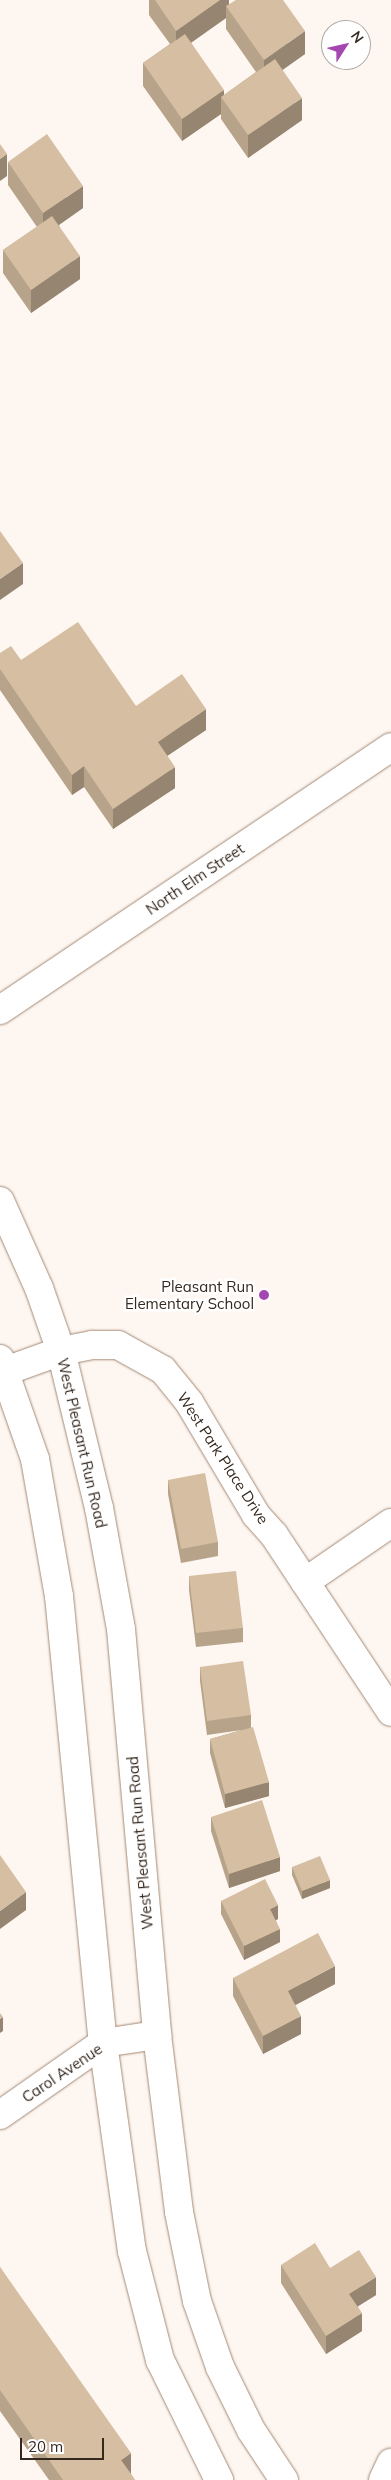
<!DOCTYPE html>
<html>
<head>
<meta charset="utf-8">
<style>
	body { margin:0 }
	#map { position:relative; width:391px; height:2480px; overflow:hidden; background:#fdf6f1; font-family:Mulish,sans-serif }
	div>[style] { position:absolute }
	[style*='--x'] { left:calc(var(--x)*1px); top:calc(var(--y)*1px); width:calc(var(--w)*1px); rotate:calc(var(--a)*1deg) }
	.roads { filter:drop-shadow(0 0 1px #a58973) drop-shadow(0 0 1px #a58973) }
	.street>* { height:28px; margin:-14px; padding:0 14px; transform-origin:14px; border-radius:14px; background:#fff }
	.secondary>* { height:28px; margin:-14px; padding:0 14px; transform-origin:14px; border-radius:14px; background:#fff }
	.wall>* { inset:0; background:#b7a38a }
	.shaded-wall>* { inset:0; background:#958571 }
	.building>* { inset:0; background:#d5bea1 }
	.dots>* { width:14px; height:14px; translate:-50% -50%; box-sizing:border-box; border:2px solid #fff; border-radius:50% }
	span { translate:-50% -50%; white-space:nowrap; text-align:center; line-height:1.15; -webkit-text-stroke:5px #fff; paint-order:stroke }
	.street-label { font-size:15px; color:#34281f }
	.poi-label { font-size:15px; color:#34281f }
	.right { translate:-100% -50%; text-align:right }
	.north { position:absolute; left:321px; top:20px; width:50px; height:50px; box-sizing:border-box; background:#fff; border:1px solid #aea9a5; border-radius:50%; rotate:55deg; font-size:14px; font-weight:700; line-height:20px; text-align:center; color:#34281f }
	.north::after { content:''; display:block; margin:auto; width:18px; height:22px; background:#a447b0; clip-path:polygon(50% 0,100% 100%,50% 72%,0 100%) }
	.scale { position:absolute; left:20px; top:2438px; width:84px; height:22px; box-sizing:border-box; border:2px solid #34281f; border-top:0; padding-left:6px; font-size:15px; line-height:18px; white-space:nowrap; color:#34281f; -webkit-text-stroke:4px #fff; paint-order:stroke }
</style>
</head>
<body>
<div id="map">
	<div class="roads">
		<div class="street">
			<i style="--x:0;--y:1010;--w:471;--a:-33.9"></i>
			<i style="--x:61;--y:1351;--w:32;--a:-11"></i>
			<i style="--x:92;--y:1345;--w:26;--a:0"></i>
			<i style="--x:118;--y:1345;--w:51;--a:29.1"></i>
			<i style="--x:163;--y:1370;--w:41;--a:50.9"></i>
			<i style="--x:189;--y:1402;--w:131;--a:59.3"></i>
			<i style="--x:256;--y:1515;--w:27;--a:48"></i>
			<i style="--x:274;--y:1535;--w:212;--a:56.5"></i>
			<i style="--x:305;--y:1582;--w:104;--a:-34.5"></i>
			<i style="--x:0;--y:2115;--w:126;--a:-35"></i>
			<i style="--x:103;--y:2043;--w:55;--a:-8.4"></i>
			<i style="--x:383;--y:2480;--w:19;--a:-65"></i>
		</div>
		<div class="secondary">
			<i style="--x:0;--y:1201;--w:95;--a:65.9"></i>
			<i style="--x:39;--y:1288;--w:67;--a:70.8"></i>
			<i style="--x:61;--y:1351;--w:162;--a:76.4"></i>
			<i style="--x:99;--y:1508;--w:123;--a:79.7"></i>
			<i style="--x:121;--y:1629;--w:408;--a:84.9"></i>
			<i style="--x:157;--y:2035;--w:178;--a:82.9"></i>
			<i style="--x:179;--y:2212;--w:91;--a:78.6"></i>
			<i style="--x:197;--y:2301;--w:70;--a:70.8"></i>
			<i style="--x:220;--y:2367;--w:70;--a:63.8"></i>
			<i style="--x:251;--y:2430;--w:60;--a:56.6"></i>
			<i style="--x:0;--y:1359;--w:106;--a:70.7"></i>
			<i style="--x:35;--y:1459;--w:139;--a:80.1"></i>
			<i style="--x:59;--y:1596;--w:449;--a:84.4"></i>
			<i style="--x:103;--y:2043;--w:210;--a:82.1"></i>
			<i style="--x:132;--y:2251;--w:113;--a:75.6"></i>
			<i style="--x:160;--y:2360;--w:134;--a:63.8"></i>
			<i style="--x:0;--y:1373;--w:65;--a:-19.8"></i>
		</div>
	</div>
	<div class="wall">
		<i style="clip-path:polygon(evenodd,149px 0,229px 0,229px 5px,305px 54px,282px 70px,302px 120px,248px 158px,221px 119px,221px 114px,182px 141px,143px 86px,143px 63px,170px 44px,149px 15px,149px 0,226px 18px,226px 29px,256px 72px,224px 95px,191px 43px,226px 18px)"></i>
		<i style="clip-path:polygon(8px 162px,83px 208px,59px 225px,80px 279px,31px 313px,3px 273px,3px 250px,37px 227px,8px 185px)"></i>
		<i style="clip-path:polygon(0 653px,21px 660px,136px 706px,206px 730px,167px 756px,175px 788px,113px 829px,84px 787px,72px 795px,0 690px)"></i>
		<i style="clip-path:polygon(168px 1480px,218px 1542px,218px 1556px,181px 1563px,168px 1494px)"></i>
		<i style="clip-path:polygon(189px 1576px,243px 1628px,243px 1642px,196px 1647px,189px 1590px)"></i>
		<i style="clip-path:polygon(200px 1667px,251px 1715px,251px 1728px,269px 1796px,225px 1808px,210px 1753px,210px 1739px,242px 1730px,207px 1735px,200px 1681px)"></i>
		<i style="clip-path:polygon(211px 1817px,280px 1871px,229px 1888px,211px 1831px)"></i>
		<i style="clip-path:polygon(292px 1867px,330px 1888px,302px 1899px,292px 1875px)"></i>
		<i style="clip-path:polygon(221px 1901px,278px 1919px,276px 1920px,280px 1942px,244px 1960px,221px 1914px)"></i>
		<i style="clip-path:polygon(233px 1978px,335px 1984px,295px 2005px,301px 2034px,263px 2054px,233px 1996px)"></i>
		<i style="clip-path:polygon(281px 2265px,330px 2268px,376px 2295px,358px 2306px,362px 2331px,326px 2354px,281px 2283px)"></i>
		<i style="clip-path:polygon(0 2267px,131px 2474px,135px 2480px,49px 2480px,0 2411px)"></i>
	</div>
	<div class="shaded-wall">
		<i style="clip-path:polygon(220px 0,229px 0,229px 10px,226px 6px,226px 18px,176px 53px,176px 31px)"></i>
		<i style="clip-path:polygon(305px 31px,305px 54px,264px 83px,264px 60px)"></i>
		<i style="clip-path:polygon(224px 90px,224px 100px,221px 97px,221px 114px,182px 141px,182px 119px)"></i>
		<i style="clip-path:polygon(302px 98px,302px 120px,248px 158px,248px 135px)"></i>
		<i style="clip-path:polygon(7px 154px,7px 176px,0 181px,0 159px)"></i>
		<i style="clip-path:polygon(83px 186px,83px 208px,43px 236px,43px 213px)"></i>
		<i style="clip-path:polygon(80px 256px,80px 279px,31px 313px,31px 290px)"></i>
		<i style="clip-path:polygon(23px 563px,23px 584px,0 600px,0 579px)"></i>
		<i style="clip-path:polygon(206px 709px,206px 730px,158px 762px,158px 742px)"></i>
		<i style="clip-path:polygon(84px 766px,84px 787px,72px 795px,72px 775px)"></i>
		<i style="clip-path:polygon(175px 767px,175px 788px,113px 829px,113px 809px)"></i>
		<i style="clip-path:polygon(269px 1782px,269px 1796px,225px 1808px,225px 1794px)"></i>
		<i style="clip-path:polygon(280px 1857px,280px 1871px,229px 1888px,229px 1874px)"></i>
		<i style="clip-path:polygon(330px 1880px,330px 1888px,302px 1899px,302px 1891px)"></i>
		<i style="clip-path:polygon(26px 1892px,26px 1910px,0 1929px,0 1911px)"></i>
		<i style="clip-path:polygon(278px 1905px,278px 1919px,270px 1923px,270px 1909px)"></i>
		<i style="clip-path:polygon(280px 1929px,280px 1942px,244px 1960px,244px 1946px)"></i>
		<i style="clip-path:polygon(335px 1966px,335px 1984px,288px 2009px,288px 1991px)"></i>
		<i style="clip-path:polygon(301px 2016px,301px 2034px,263px 2054px,263px 2036px)"></i>
		<i style="clip-path:polygon(3px 2017px,3px 2031px,0 2033px,0 2019px)"></i>
		<i style="clip-path:polygon(376px 2277px,376px 2295px,349px 2312px,349px 2294px)"></i>
		<i style="clip-path:polygon(362px 2313px,362px 2331px,326px 2354px,326px 2336px)"></i>
		<i style="clip-path:polygon(131px 2453px,131px 2474px,121px 2460px)"></i>
	</div>
	<div class="building">
		<i style="clip-path:polygon(155px 0,220px 0,176px 31px)"></i>
		<i style="clip-path:polygon(236px 0,283px 0,305px 31px,264px 60px,226px 6px)"></i>
		<i style="clip-path:polygon(185px 34px,224px 90px,182px 119px,143px 63px)"></i>
		<i style="clip-path:polygon(275px 59px,302px 98px,248px 135px,221px 97px)"></i>
		<i style="clip-path:polygon(47px 134px,83px 186px,43px 213px,8px 162px)"></i>
		<i style="clip-path:polygon(0 144px,7px 154px,0 159px)"></i>
		<i style="clip-path:polygon(52px 216px,80px 256px,31px 290px,3px 250px)"></i>
		<i style="clip-path:polygon(0 531px,23px 563px,0 579px)"></i>
		<i style="clip-path:polygon(78px 622px,136px 706px,182px 674px,206px 709px,158px 742px,175px 767px,113px 809px,84px 766px,72px 775px,0 669px,0 653px,11px 646px,21px 660px)"></i>
		<i style="clip-path:polygon(205px 1473px,218px 1542px,181px 1549px,168px 1480px)"></i>
		<i style="clip-path:polygon(236px 1571px,243px 1628px,196px 1633px,189px 1576px)"></i>
		<i style="clip-path:polygon(243px 1661px,251px 1715px,207px 1721px,200px 1667px)"></i>
		<i style="clip-path:polygon(253px 1727px,269px 1782px,225px 1794px,210px 1739px)"></i>
		<i style="clip-path:polygon(262px 1800px,280px 1857px,229px 1874px,211px 1817px)"></i>
		<i style="clip-path:polygon(0 1855px,26px 1892px,0 1911px)"></i>
		<i style="clip-path:polygon(320px 1856px,330px 1880px,302px 1891px,292px 1867px)"></i>
		<i style="clip-path:polygon(265px 1879px,278px 1905px,270px 1909px,280px 1929px,244px 1946px,221px 1901px)"></i>
		<i style="clip-path:polygon(318px 1933px,335px 1966px,288px 1991px,301px 2016px,263px 2036px,233px 1978px)"></i>
		<i style="clip-path:polygon(0 2013px,3px 2017px,0 2019px)"></i>
		<i style="clip-path:polygon(315px 2243px,330px 2268px,359px 2250px,376px 2277px,349px 2294px,362px 2313px,326px 2336px,281px 2265px)"></i>
		<i style="clip-path:polygon(0 2267px,131px 2453px,121px 2460px,135px 2480px,63px 2480px,0 2390px)"></i>
	</div>
	<div class="dots">
		<i style="left:264px;top:1295px;background:#a447b0"></i>
	</div>
	<div class="street-label">
		<span style="left:195px;top:879px;rotate:-34deg">North Elm Street</span>
		<span style="left:82px;top:1443px;rotate:77deg">West Pleasant Run Road</span>
		<span style="left:223px;top:1458px;rotate:57deg">West Park Place Drive</span>
		<span style="left:140px;top:1843px;rotate:-95deg">West Pleasant Run Road</span>
		<span style="left:62px;top:2073px;rotate:-34deg">Carol Avenue</span>
	</div>
	<div class="poi-label">
		<span class="right" style="left:254px;top:1295px">Pleasant Run<br>Elementary School</span>
	</div>
	<div class="north">N</div>
	<div class="scale">20 m</div>
</div>
</body>
</html>
